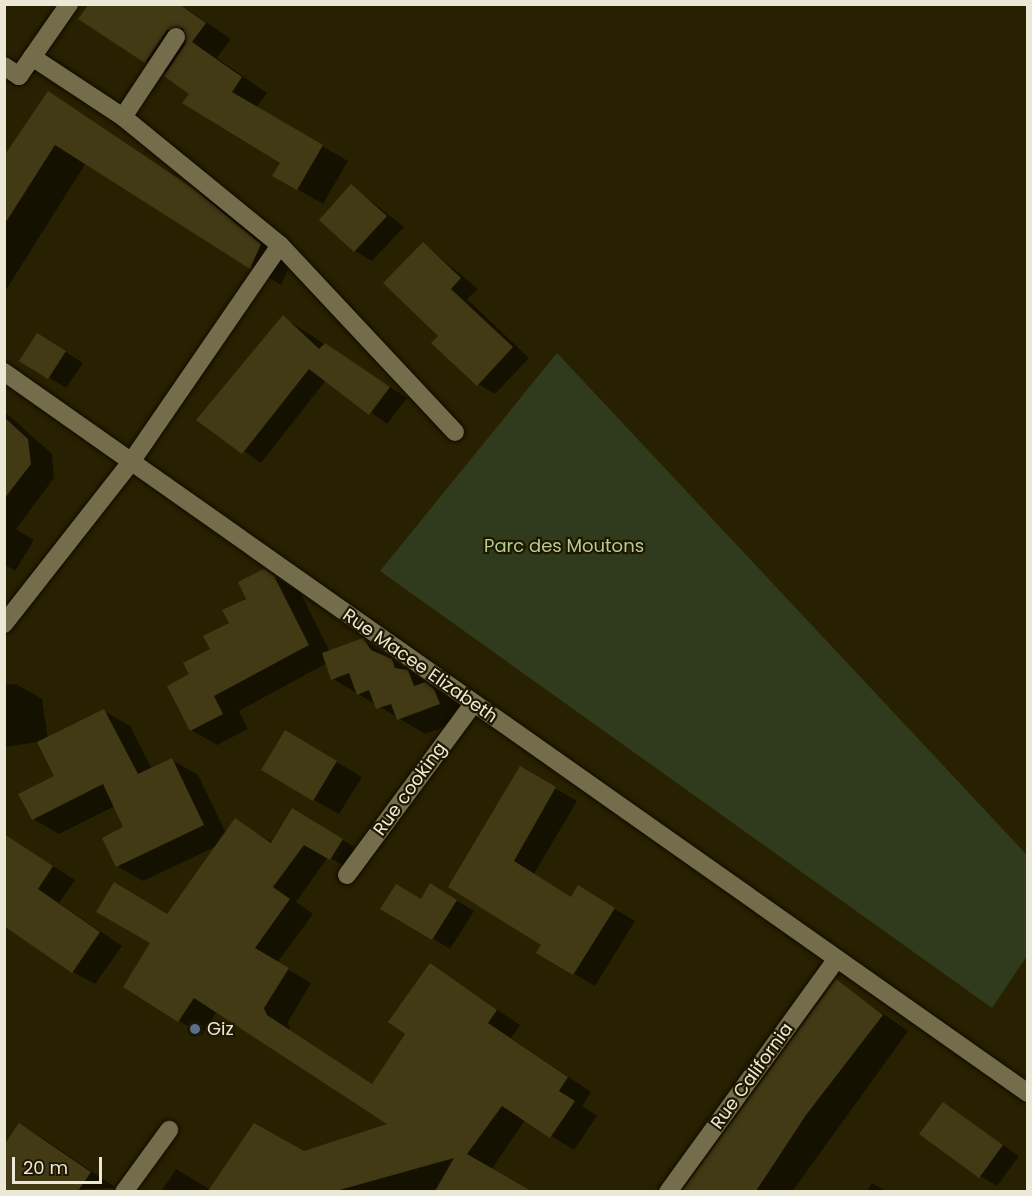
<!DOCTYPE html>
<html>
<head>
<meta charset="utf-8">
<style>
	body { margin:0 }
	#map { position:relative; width:1032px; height:1196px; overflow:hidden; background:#282101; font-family:Poppins,sans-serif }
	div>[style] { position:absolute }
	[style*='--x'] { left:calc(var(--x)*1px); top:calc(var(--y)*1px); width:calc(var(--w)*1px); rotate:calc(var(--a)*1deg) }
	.green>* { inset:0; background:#303b1e }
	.shadow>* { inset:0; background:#0007 }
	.building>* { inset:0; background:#423a15 }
	.roads { filter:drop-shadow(0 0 2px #100b00) drop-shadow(0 0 2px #100b00) }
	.minor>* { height:18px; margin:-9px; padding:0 9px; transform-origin:9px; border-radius:9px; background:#746d4b }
	.dots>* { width:16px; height:16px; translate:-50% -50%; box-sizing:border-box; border:3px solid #1f1800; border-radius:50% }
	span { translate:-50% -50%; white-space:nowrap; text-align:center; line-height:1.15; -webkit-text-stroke:4.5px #1f1800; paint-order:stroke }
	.park-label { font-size:18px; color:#b3cd91 }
	.street-label { font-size:18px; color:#ece8d6 }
	.poi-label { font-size:18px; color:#ece8d6 }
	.left { translate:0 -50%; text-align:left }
	.frame { position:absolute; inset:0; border:6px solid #ece8d6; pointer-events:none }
	.scale { position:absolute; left:12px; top:1157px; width:90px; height:27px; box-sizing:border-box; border:3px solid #ece8d6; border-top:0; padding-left:8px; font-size:18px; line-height:21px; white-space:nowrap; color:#ece8d6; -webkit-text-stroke:4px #1f1800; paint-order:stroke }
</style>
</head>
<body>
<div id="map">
	<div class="green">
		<i style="clip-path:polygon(557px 353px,1027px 855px,1027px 956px,992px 1008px,380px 571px)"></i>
	</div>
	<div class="shadow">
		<i style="clip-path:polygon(91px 4px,180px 4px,231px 39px,217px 58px,267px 93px,256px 108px,348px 161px,323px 204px,297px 189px,282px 163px,167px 74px,80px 19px)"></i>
		<i style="clip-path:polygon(48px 93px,225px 209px,291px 263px,281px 285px,86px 163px,4px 293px,4px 158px)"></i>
		<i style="clip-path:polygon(352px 186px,404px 227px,372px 261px,355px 251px)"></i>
		<i style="clip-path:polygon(424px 244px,478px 289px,467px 299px,529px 358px,495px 394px,478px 384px,440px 336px)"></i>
		<i style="clip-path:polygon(283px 317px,407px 398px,387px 424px,326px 380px,261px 463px,199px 420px)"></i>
		<i style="clip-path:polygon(55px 345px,83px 363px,66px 388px,21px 361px)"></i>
		<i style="clip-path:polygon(4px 411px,52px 454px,54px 478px,16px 529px,34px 540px,15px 571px,4px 564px)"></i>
		<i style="clip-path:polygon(264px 571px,300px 592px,330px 652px,363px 640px,460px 705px,465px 719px,425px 734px,333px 679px,327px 663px,239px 711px,248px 729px,217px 745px,191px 730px,191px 675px)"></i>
		<i style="clip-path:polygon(16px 684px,42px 699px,48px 739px,104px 711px,130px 726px,152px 769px,172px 760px,198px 775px,226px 833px,235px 820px,273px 843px,293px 810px,366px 854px,355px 872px,328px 857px,296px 902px,313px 914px,277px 963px,311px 983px,288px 1022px,290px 1031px,373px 1085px,407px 1034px,430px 965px,520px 1025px,511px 1038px,591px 1092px,582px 1106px,597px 1116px,574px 1150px,525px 1120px,491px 1170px,528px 1192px,161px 1192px,176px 1169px,211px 1190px,390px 1124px,217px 1011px,202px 1035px,125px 987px,217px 846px,143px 881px,117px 866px,125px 828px,115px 806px,59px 834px,33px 819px,56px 776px,39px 742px,4px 747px,4px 685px)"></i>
		<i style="clip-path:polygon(286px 732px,362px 777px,339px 814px,314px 800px)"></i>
		<i style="clip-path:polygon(520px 768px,577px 801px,534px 874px,572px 898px,600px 900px,635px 921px,595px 986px,538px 953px,543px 945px,450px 887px)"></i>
		<i style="clip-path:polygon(4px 835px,75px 880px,59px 903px,122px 946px,95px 984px,73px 972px)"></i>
		<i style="clip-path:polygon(431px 885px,474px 911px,450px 949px,383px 909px,421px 901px)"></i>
		<i style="clip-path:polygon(836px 981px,908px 1031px,792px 1192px,684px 1192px)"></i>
		<i style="clip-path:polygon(944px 1104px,1019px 1156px,997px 1186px,980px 1176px)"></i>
		<i style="clip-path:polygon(20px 1125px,46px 1140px,116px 1188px,4px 1192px,4px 1147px)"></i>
		<i style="clip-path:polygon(872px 1183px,887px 1192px,867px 1192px)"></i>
	</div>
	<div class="building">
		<i style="clip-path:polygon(89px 4px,179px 4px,206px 23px,192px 42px,242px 77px,232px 92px,323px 145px,297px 190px,272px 176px,280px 163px,182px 103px,189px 94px,164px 76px,186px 43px,183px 28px,167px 30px,145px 63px,78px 19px)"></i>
		<i style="clip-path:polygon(48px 91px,194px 189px,261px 244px,250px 269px,55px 145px,4px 225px,4px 156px)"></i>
		<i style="clip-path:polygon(351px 184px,387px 216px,354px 252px,319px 220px)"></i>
		<i style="clip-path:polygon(423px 242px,461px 278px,451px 289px,513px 347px,477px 386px,431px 343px,438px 336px,383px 283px)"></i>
		<i style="clip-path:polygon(283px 315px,319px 349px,325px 343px,390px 387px,369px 415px,309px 369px,242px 454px,196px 420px)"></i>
		<i style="clip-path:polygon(37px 333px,66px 351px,48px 379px,19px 361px)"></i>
		<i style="clip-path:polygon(4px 417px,28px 439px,31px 464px,4px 499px)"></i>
		<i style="clip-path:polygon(264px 569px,274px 576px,309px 645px,214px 696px,223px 714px,190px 731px,167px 686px,189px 674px,183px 663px,210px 649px,203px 636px,229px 623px,222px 610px,246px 599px,238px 582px)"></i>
		<i style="clip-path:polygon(363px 638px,371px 650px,392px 659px,395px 668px,408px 670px,414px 686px,425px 682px,434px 689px,440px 704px,397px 720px,391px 704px,376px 709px,369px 690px,357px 695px,349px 673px,331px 680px,322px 653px)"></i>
		<i style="clip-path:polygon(104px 709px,138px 774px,172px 758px,204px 825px,116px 867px,102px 838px,123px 827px,103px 784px,32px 820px,18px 794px,54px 776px,37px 742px)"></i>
		<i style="clip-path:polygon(285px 730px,337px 761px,313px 801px,261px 770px)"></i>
		<i style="clip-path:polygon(520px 766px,556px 787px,514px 861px,571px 897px,578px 885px,615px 908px,573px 975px,536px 953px,541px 945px,448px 887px)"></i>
		<i style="clip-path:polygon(292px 808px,343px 839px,330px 860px,304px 845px,273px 887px,290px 899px,255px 948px,289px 968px,264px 1008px,267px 1015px,372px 1084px,405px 1034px,388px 1022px,430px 963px,497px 1010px,488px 1023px,568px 1077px,559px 1091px,575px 1101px,550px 1138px,502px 1106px,467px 1154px,531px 1191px,435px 1191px,454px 1158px,336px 1191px,208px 1191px,254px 1123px,304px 1151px,387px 1124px,194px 998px,178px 1022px,123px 987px,150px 943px,96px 912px,114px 882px,167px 914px,235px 818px,271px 843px)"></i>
		<i style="clip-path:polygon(4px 834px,53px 866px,38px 889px,100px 932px,72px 973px,4px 926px)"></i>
		<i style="clip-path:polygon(430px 883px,457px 900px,432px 940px,380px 909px,396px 884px,421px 899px)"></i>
		<i style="clip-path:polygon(836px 979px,883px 1015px,806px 1115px,756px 1191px,682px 1191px)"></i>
		<i style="clip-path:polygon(943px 1102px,1003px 1145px,979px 1178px,919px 1134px)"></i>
		<i style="clip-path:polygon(19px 1123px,91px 1172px,78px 1191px,4px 1191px,4px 1145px)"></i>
	</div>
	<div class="roads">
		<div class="minor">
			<i style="--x:176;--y:37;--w:96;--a:123.5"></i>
			<i style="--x:123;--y:117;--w:203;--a:39.2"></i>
			<i style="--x:32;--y:57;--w:109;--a:33.4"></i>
			<i style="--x:4;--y:66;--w:18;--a:34"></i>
			<i style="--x:19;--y:76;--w:88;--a:-55.2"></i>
			<i style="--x:4;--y:372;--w:1252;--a:35.15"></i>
			<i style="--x:4;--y:624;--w:206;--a:-51.9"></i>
			<i style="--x:131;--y:462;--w:263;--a:-55.5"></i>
			<i style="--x:280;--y:245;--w:256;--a:46.9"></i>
			<i style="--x:347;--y:875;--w:212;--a:-53.6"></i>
			<i style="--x:124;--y:1192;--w:77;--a:-54"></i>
			<i style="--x:668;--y:1192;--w:286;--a:-54.1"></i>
		</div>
	</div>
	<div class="dots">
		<i style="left:195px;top:1029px;background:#5c6f8a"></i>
	</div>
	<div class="park-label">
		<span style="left:564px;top:546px">Parc des Moutons</span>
	</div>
	<div class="street-label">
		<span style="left:420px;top:666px;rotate:35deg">Rue Macee Elizabeth</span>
		<span style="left:410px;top:789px;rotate:-54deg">Rue cooking</span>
		<span style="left:752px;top:1076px;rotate:-54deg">Rue California</span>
	</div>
	<div class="poi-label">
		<span class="left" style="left:207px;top:1029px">Giz</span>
	</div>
	<div class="frame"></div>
	<div class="scale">20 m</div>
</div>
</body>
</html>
